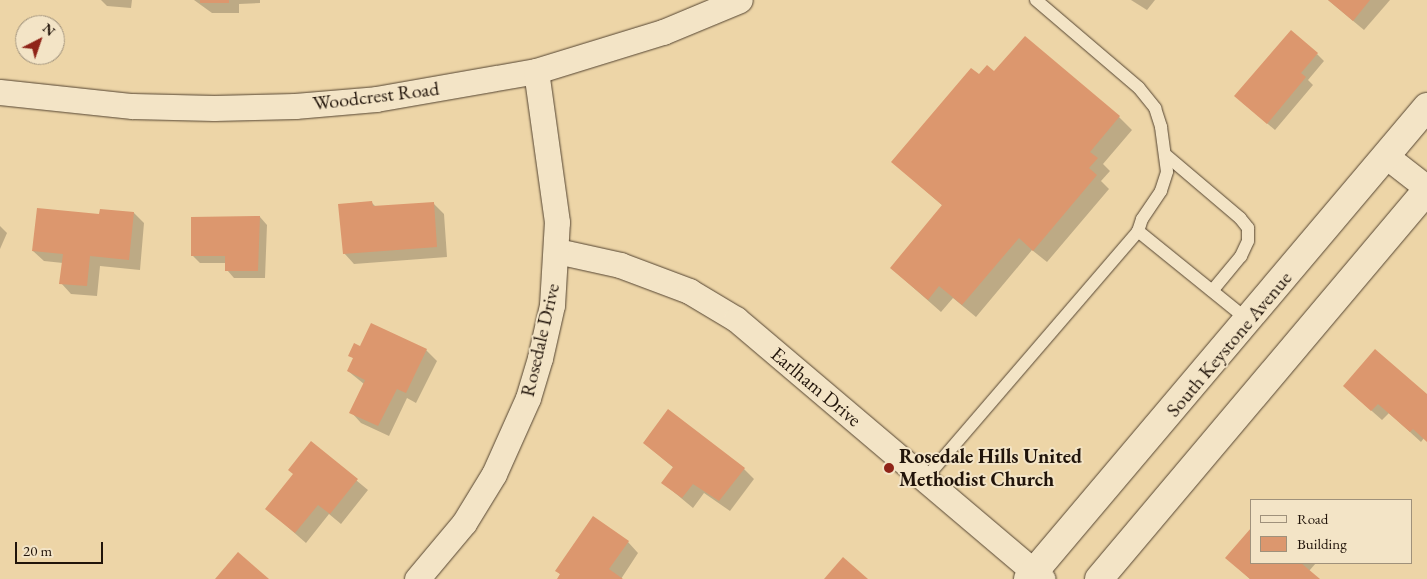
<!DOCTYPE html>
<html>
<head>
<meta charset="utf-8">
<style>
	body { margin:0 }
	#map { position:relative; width:1427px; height:579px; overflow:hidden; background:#edd5a7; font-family:"EB Garamond",serif }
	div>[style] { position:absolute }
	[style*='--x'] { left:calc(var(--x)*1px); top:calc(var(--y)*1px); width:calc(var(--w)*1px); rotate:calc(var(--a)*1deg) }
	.shadow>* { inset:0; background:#0003 }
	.building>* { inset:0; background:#dc976e }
	.roads { filter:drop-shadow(0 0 1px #544431) drop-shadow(0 0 1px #544431) }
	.lane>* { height:12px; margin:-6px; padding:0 6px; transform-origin:6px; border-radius:6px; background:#f3e4c6 }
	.street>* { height:25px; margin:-12.5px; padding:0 12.5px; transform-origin:12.5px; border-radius:12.5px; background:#f3e4c6 }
	.secondary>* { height:28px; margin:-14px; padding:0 14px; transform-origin:14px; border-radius:14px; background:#f3e4c6 }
	.dots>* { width:14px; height:14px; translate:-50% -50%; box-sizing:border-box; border:2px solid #f3e4c6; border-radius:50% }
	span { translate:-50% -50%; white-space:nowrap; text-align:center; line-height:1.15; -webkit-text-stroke:4px #f3e4c6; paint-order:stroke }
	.street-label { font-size:20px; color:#21140a }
	.poi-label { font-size:20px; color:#21140a; font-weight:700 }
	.left { translate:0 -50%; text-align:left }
	.legend { position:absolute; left:1250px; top:499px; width:162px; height:65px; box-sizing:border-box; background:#f3e4c6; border:1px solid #9f917b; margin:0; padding:6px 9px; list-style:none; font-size:15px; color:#21140a }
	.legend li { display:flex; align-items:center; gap:10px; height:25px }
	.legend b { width:25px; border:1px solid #9f917b }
	.north { position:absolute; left:15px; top:15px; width:50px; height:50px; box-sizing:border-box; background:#f3e4c6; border:1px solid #9f917b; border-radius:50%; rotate:41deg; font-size:14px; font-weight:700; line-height:20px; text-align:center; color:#21140a }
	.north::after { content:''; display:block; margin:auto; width:18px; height:22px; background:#8f2418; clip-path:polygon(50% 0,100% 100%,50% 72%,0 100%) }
	.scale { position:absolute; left:15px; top:542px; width:88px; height:22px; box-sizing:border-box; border:2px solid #21140a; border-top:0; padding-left:6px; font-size:15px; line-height:18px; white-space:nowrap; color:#21140a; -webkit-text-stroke:4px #f3e4c6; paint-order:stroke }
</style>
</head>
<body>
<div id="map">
	<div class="shadow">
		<i style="clip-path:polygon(101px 0,132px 0,131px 8px,107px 6px)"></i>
		<i style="clip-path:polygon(194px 0,260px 0,260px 3px,239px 4px,239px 13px,212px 13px)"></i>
		<i style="clip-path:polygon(1131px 0,1155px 0,1147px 10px)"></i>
		<i style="clip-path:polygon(1328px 0,1390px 0,1364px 30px)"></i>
		<i style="clip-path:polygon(1317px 54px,1324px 61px,1308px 80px,1313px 85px,1275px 130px,1243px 103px)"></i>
		<i style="clip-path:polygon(994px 73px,1119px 117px,1132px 130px,1103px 164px,1110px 171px,1101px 181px,1109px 189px,1047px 262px,1032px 250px,976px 317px,953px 298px,941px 312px,891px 268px,943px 206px,893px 162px,979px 76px)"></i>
		<i style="clip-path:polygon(372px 203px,376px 207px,433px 203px,444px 214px,447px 257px,354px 264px,344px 253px)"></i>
		<i style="clip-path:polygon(134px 213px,144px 223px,140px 270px,100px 266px,97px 296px,71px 294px,61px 283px,63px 263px,44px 261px,33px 251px,100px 215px)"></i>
		<i style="clip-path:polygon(260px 217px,267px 225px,265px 278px,234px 278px,227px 270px,226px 263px,200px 263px,193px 256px)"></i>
		<i style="clip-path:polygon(0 226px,7px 233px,0 249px)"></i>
		<i style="clip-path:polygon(360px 348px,426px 350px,437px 361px,416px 403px,407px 398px,389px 436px,361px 423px,351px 412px,364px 384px,348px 371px,354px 359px,350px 355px)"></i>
		<i style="clip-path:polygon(1427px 394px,1427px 441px,1424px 438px,1421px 442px,1389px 413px,1382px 420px,1355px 396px)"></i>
		<i style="clip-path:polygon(311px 443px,368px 490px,341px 524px,329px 514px,306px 543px,267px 509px,294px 474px)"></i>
		<i style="clip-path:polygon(644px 443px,744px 469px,754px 479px,730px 511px,704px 493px,693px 508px,663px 483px,674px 468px)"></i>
		<i style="clip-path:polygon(628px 542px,638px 553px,621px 579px,558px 579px,561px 575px,557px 571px)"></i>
		<i style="clip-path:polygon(1227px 558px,1251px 563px,1316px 563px,1309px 571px,1318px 579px,1250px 579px)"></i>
	</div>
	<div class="building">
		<i style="clip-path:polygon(200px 0,229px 0,229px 3px,200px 3px)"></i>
		<i style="clip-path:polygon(1328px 0,1370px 0,1353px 21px)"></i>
		<i style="clip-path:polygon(1291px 30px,1318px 53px,1301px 73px,1306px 77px,1267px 124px,1234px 96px)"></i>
		<i style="clip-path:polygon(1025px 36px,1120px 116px,1090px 152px,1098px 158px,1089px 168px,1097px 175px,1033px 251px,1019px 238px,962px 305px,939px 286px,928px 300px,890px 268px,942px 205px,891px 162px,971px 68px,979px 74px,987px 65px,994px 71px)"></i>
		<i style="clip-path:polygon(372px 201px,373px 206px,434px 202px,437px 247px,343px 254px,338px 204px)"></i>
		<i style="clip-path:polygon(37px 208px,99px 214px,100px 209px,134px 212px,129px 260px,90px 256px,87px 286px,59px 284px,63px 254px,32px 251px)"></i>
		<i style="clip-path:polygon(260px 216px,258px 271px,225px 271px,225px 256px,191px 256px,191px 217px)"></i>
		<i style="clip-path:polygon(371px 323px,427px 349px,406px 393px,397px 389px,378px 426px,349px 413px,365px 380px,347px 371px,353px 358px,348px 356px,354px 343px,360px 346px)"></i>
		<i style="clip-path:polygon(1375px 349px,1427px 394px,1427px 442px,1413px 429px,1410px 432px,1378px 404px,1371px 411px,1343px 386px)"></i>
		<i style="clip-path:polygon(668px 409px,745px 468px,719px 501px,693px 484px,682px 498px,661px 483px,673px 467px,643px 443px)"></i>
		<i style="clip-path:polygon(311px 441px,358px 479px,330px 514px,318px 505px,295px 533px,265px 509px,293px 474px,288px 470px)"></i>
		<i style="clip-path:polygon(593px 516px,629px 541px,609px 569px,623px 579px,557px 579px,560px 574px,555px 571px)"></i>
		<i style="clip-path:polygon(1251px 528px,1251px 563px,1301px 563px,1320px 579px,1250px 579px,1225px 558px)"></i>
		<i style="clip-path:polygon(238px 552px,269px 579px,215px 579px)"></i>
		<i style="clip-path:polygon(843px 557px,868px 579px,824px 579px)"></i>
	</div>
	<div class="roads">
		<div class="lane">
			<i style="--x:1036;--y:0;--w:135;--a:40.5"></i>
			<i style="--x:1139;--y:88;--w:26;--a:51"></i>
			<i style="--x:1155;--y:108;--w:20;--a:72"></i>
			<i style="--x:1161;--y:127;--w:45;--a:82.4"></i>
			<i style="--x:1167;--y:172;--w:20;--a:108"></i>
			<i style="--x:1161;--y:191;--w:34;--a:124"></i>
			<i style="--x:1142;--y:219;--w:13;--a:108"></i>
			<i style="--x:1167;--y:156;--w:96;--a:40.3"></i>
			<i style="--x:1240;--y:218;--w:13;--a:51"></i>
			<i style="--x:1248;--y:228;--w:13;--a:90"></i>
			<i style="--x:1248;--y:241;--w:17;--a:115"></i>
			<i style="--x:1241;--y:256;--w:45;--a:129.6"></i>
			<i style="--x:925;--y:479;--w:327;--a:-49.3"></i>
			<i style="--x:1138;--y:231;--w:143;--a:39"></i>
		</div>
		<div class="street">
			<i style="--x:0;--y:92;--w:133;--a:6.1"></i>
			<i style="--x:132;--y:106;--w:82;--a:1.4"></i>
			<i style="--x:214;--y:108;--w:81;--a:-1.4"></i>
			<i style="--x:295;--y:106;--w:81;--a:-4.9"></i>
			<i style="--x:376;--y:99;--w:162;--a:-9.9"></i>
			<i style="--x:536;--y:71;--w:133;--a:-17.1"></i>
			<i style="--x:663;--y:32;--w:83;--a:-22.6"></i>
			<i style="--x:1386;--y:156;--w:52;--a:38"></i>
			<i style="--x:557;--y:251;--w:65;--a:12.5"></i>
			<i style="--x:620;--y:265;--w:74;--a:20.6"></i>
			<i style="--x:689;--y:291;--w:55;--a:30.8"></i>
			<i style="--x:736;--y:319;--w:402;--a:40.3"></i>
			<i style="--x:417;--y:579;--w:73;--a:-50"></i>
			<i style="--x:464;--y:523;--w:57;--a:-58.5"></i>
			<i style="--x:494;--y:474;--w:83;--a:-65.9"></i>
			<i style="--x:528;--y:398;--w:42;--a:-73.3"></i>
			<i style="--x:540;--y:358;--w:54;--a:-77.2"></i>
			<i style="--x:552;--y:305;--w:83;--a:-86.6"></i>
			<i style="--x:557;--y:222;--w:152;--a:-97.9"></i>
		</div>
		<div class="secondary">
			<i style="--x:1028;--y:579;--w:618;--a:-49.79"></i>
			<i style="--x:1099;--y:579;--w:509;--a:-49.86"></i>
		</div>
	</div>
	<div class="dots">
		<i style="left:889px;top:468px;background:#8f2418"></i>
	</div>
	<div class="street-label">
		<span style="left:376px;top:96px;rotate:-7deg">Woodcrest Road</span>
		<span style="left:540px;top:340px;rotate:-77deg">Rosedale Drive</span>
		<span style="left:1229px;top:344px;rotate:-50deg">South Keystone Avenue</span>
		<span style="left:816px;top:387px;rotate:40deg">Earlham Drive</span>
	</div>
	<div class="poi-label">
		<span class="left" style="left:899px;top:468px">Rosedale Hills United<br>Methodist Church</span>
	</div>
	<ul class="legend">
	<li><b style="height:6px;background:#f3e4c6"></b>Road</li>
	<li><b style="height:14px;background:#dc976e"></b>Building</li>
	</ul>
	<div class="north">N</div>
	<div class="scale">20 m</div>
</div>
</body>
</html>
